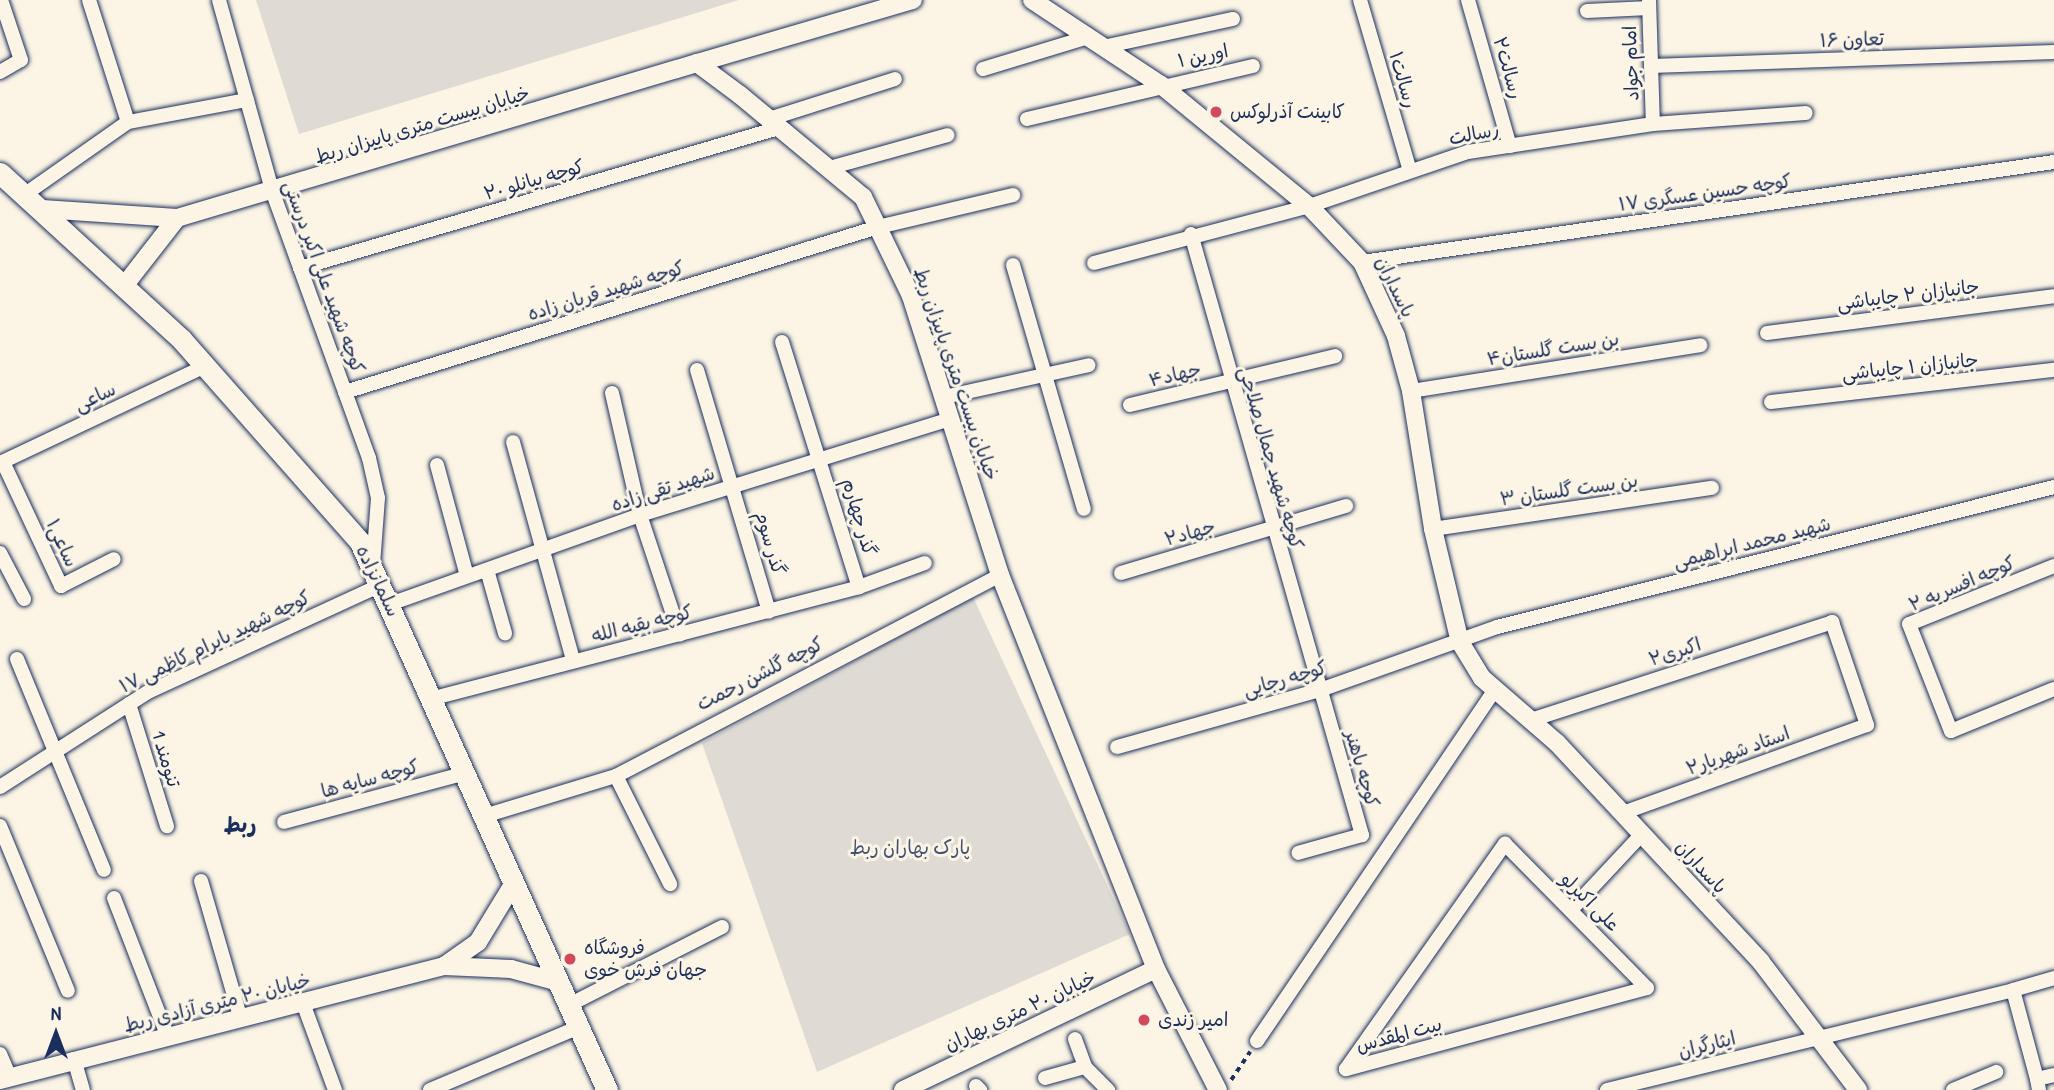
<!DOCTYPE html>
<html>
<head>
<meta charset="utf-8">
<style>
	body { margin:0 }
	#map { position:relative; width:2054px; height:1090px; overflow:hidden; background:#fcf5e5; font-family:"Patrick Hand","Playpen Sans Arabic",sans-serif }
	div>[style] { position:absolute }
	[style*='--x'] { left:calc(var(--x)*1px); top:calc(var(--y)*1px); width:calc(var(--w)*1px); rotate:calc(var(--a)*1deg) }
	.green>* { inset:0; background:#dfdbd4 }
	.path>* { height:3.5px; margin-top:-1.75px; transform-origin:0; background:repeating-linear-gradient(90deg,#1b2f5e 0 5px,transparent 0 10px) }
	.roads { filter:drop-shadow(0 0 2px #1b2f5e) drop-shadow(0 0 2px #1b2f5e) }
	.minor>* { height:14px; margin:-7px; padding:0 7px; transform-origin:7px; border-radius:7px; background:#fcf5e5 }
	.tertiary>* { height:18px; margin:-9px; padding:0 9px; transform-origin:9px; border-radius:9px; background:#fcf5e5 }
	.secondary>* { height:21px; margin:-10.5px; padding:0 10.5px; transform-origin:10.5px; border-radius:10.5px; background:#fcf5e5 }
	.dots>* { width:19px; height:19px; translate:-50% -50%; box-sizing:border-box; border:4px solid #fcf5e5; border-radius:50% }
	span { translate:-50% -50%; white-space:nowrap; text-align:center; line-height:1.15; -webkit-text-stroke:6px #fcf5e5; paint-order:stroke }
	.street-label { font-size:19px; color:#1b2f5e }
	.poi-label { font-size:19px; color:#1b2f5e }
	.left { translate:0 -50%; text-align:left }
	.park-label { font-size:19px; color:#425176 }
	.neighbourhood-label { font-size:21px; color:#1b2f5e; font-weight:700 }
	.north { position:absolute; left:21px; top:999px; width:70px; height:70px; -webkit-text-stroke:5px #fcf5e5; paint-order:stroke; rotate:0deg; font-size:19px; font-weight:700; line-height:28px; text-align:center; color:#1b2f5e }
	.north::after { content:''; display:block; margin:auto; width:24px; height:32px; background:#1b2f5e; clip-path:polygon(50% 0,100% 100%,50% 72%,0 100%) }
</style>
</head>
<body>
<div id="map">
	<div class="green">
		<i style="clip-path:polygon(256px 0,739px 0,299px 134px)"></i>
		<i style="clip-path:polygon(973px 597px,1130px 934px,817px 1072px,702px 743px)"></i>
	</div>
	<div class="path">
		<i style="--x:1231;--y:1080;--w:34;--a:-56"></i>
	</div>
	<div class="roads">
		<div class="minor">
			<i style="--x:89;--y:0;--w:128;--a:72.3"></i>
			<i style="--x:219;--y:0;--w:200;--a:74.4"></i>
			<i style="--x:273;--y:193;--w:282;--a:70.1"></i>
			<i style="--x:369;--y:458;--w:41;--a:77.3"></i>
			<i style="--x:378;--y:498;--w:67;--a:94.3"></i>
			<i style="--x:1360;--y:0;--w:178;--a:73.7"></i>
			<i style="--x:1468;--y:0;--w:152;--a:74"></i>
			<i style="--x:1649;--y:0;--w:124;--a:88.2"></i>
			<i style="--x:1587;--y:11;--w:62;--a:-2.8"></i>
			<i style="--x:1103;--y:47;--w:133;--a:-12.2"></i>
			<i style="--x:1651;--y:66;--w:403;--a:-2"></i>
			<i style="--x:983;--y:69;--w:110;--a:-16.9"></i>
			<i style="--x:0;--y:72;--w:24;--a:-30"></i>
			<i style="--x:21;--y:60;--w:63;--a:-108.4"></i>
			<i style="--x:769;--y:119;--w:132;--a:-17.6"></i>
			<i style="--x:1027;--y:119;--w:232;--a:-13.2"></i>
			<i style="--x:829;--y:168;--w:123;--a:-15.5"></i>
			<i style="--x:24;--y:195;--w:127;--a:-35.1"></i>
			<i style="--x:128;--y:122;--w:121;--a:-10.5"></i>
			<i style="--x:1191;--y:234;--w:625;--a:74.12"></i>
			<i style="--x:1362;--y:835;--w:66;--a:164.3"></i>
			<i style="--x:1362;--y:262;--w:699;--a:-8.22"></i>
			<i style="--x:1094;--y:263;--w:222;--a:-14.8"></i>
			<i style="--x:1309;--y:206;--w:168;--a:-18.8"></i>
			<i style="--x:1468;--y:152;--w:187;--a:-8.6"></i>
			<i style="--x:1653;--y:124;--w:153;--a:-4.1"></i>
			<i style="--x:1013;--y:265;--w:254;--a:73.8"></i>
			<i style="--x:300;--y:268;--w:500;--a:-16.3"></i>
			<i style="--x:1767;--y:333;--w:289;--a:-7.3"></i>
			<i style="--x:782;--y:342;--w:257;--a:72.6"></i>
			<i style="--x:697;--y:370;--w:252;--a:73.4"></i>
			<i style="--x:1411;--y:391;--w:293;--a:-9"></i>
			<i style="--x:345;--y:392;--w:558;--a:-17.2"></i>
			<i style="--x:878;--y:227;--w:139;--a:-13.3"></i>
			<i style="--x:612;--y:393;--w:125;--a:77.1"></i>
			<i style="--x:640;--y:515;--w:126;--a:71.6"></i>
			<i style="--x:944;--y:397;--w:148;--a:-12.4"></i>
			<i style="--x:1771;--y:402;--w:285;--a:-6.5"></i>
			<i style="--x:1130;--y:405;--w:211;--a:-13.4"></i>
			<i style="--x:513;--y:442;--w:226;--a:74.6"></i>
			<i style="--x:3;--y:462;--w:137;--a:64.9"></i>
			<i style="--x:61;--y:586;--w:59;--a:-27"></i>
			<i style="--x:0;--y:463;--w:227;--a:-25.3"></i>
			<i style="--x:437;--y:465;--w:115;--a:74.9"></i>
			<i style="--x:1433;--y:529;--w:282;--a:-8.4"></i>
			<i style="--x:0;--y:553;--w:52;--a:62.4"></i>
			<i style="--x:2054;--y:566;--w:156;--a:158.2"></i>
			<i style="--x:1909;--y:624;--w:115;--a:68.6"></i>
			<i style="--x:1951;--y:731;--w:111;--a:-22.2"></i>
			<i style="--x:487;--y:570;--w:66;--a:74.1"></i>
			<i style="--x:1121;--y:573;--w:235;--a:-16.6"></i>
			<i style="--x:390;--y:604;--w:265;--a:-19.6"></i>
			<i style="--x:640;--y:515;--w:325;--a:-17.2"></i>
			<i style="--x:17;--y:659;--w:228;--a:67.6"></i>
			<i style="--x:434;--y:698;--w:439;--a:-14.6"></i>
			<i style="--x:859;--y:587;--w:70;--a:-20"></i>
			<i style="--x:129;--y:704;--w:128;--a:72.7"></i>
			<i style="--x:1531;--y:720;--w:317;--a:-18"></i>
			<i style="--x:1832;--y:622;--w:109;--a:71.2"></i>
			<i style="--x:1867;--y:725;--w:259;--a:160.2"></i>
			<i style="--x:1117;--y:747;--w:211;--a:-15.7"></i>
			<i style="--x:1320;--y:690;--w:188;--a:-19.6"></i>
			<i style="--x:1497;--y:627;--w:574;--a:-14.11"></i>
			<i style="--x:616;--y:776;--w:121;--a:63.4"></i>
			<i style="--x:0;--y:787;--w:176;--a:-32.7"></i>
			<i style="--x:148;--y:692;--w:256;--a:-24.7"></i>
			<i style="--x:484;--y:816;--w:138;--a:-16.9"></i>
			<i style="--x:616;--y:776;--w:433;--a:-27.6"></i>
			<i style="--x:284;--y:822;--w:188;--a:-15.1"></i>
			<i style="--x:0;--y:826;--w:178;--a:67.6"></i>
			<i style="--x:1505;--y:844;--w:202;--a:45.4"></i>
			<i style="--x:1647;--y:988;--w:312;--a:164.9"></i>
			<i style="--x:1346;--y:1069;--w:276;--a:-54.8"></i>
			<i style="--x:201;--y:881;--w:141;--a:73.9"></i>
			<i style="--x:114;--y:898;--w:149;--a:68.8"></i>
			<i style="--x:1571;--y:910;--w:104;--a:-46.9"></i>
			<i style="--x:303;--y:1003;--w:93;--a:69.8"></i>
			<i style="--x:567;--y:1006;--w:174;--a:-27"></i>
			<i style="--x:1075;--y:1039;--w:30;--a:70"></i>
			<i style="--x:1085;--y:1067;--w:33;--a:45"></i>
			<i style="--x:1257;--y:1041;--w:425;--a:-55.9"></i>
			<i style="--x:0;--y:1054;--w:25;--a:67"></i>
			<i style="--x:74;--y:1059;--w:32;--a:74"></i>
			<i style="--x:1045;--y:1078;--w:41;--a:-15.4"></i>
			<i style="--x:2037;--y:1079;--w:92;--a:-105.1"></i>
			<i style="--x:2013;--y:990;--w:43;--a:-16.3"></i>
			<i style="--x:976;--y:1086;--w:6;--a:45"></i>
			<i style="--x:430;--y:1090;--w:160;--a:-22.9"></i>
			<i style="--x:1607;--y:1090;--w:418;--a:-13.8"></i>
			<i style="--x:1953;--y:1090;--w:47;--a:-22.7"></i>
			<i style="--x:2039;--y:1090;--w:11;--a:-100"></i>
			<i style="--x:2037;--y:1079;--w:17;--a:-13"></i>
		</div>
		<div class="tertiary">
			<i style="--x:1032;--y:0;--w:154;--a:33.4"></i>
			<i style="--x:1161;--y:85;--w:191;--a:39.3"></i>
			<i style="--x:1309;--y:206;--w:77;--a:46.6"></i>
			<i style="--x:1362;--y:262;--w:81;--a:65.3"></i>
			<i style="--x:1396;--y:336;--w:57;--a:74.7"></i>
			<i style="--x:1411;--y:391;--w:140;--a:80.9"></i>
			<i style="--x:1433;--y:529;--w:116;--a:76.6"></i>
			<i style="--x:1460;--y:642;--w:42;--a:58.6"></i>
			<i style="--x:1482;--y:678;--w:99;--a:40.9"></i>
			<i style="--x:1557;--y:743;--w:299;--a:47"></i>
			<i style="--x:1761;--y:962;--w:161;--a:52.8"></i>
			<i style="--x:697;--y:63;--w:225;--a:-16.3"></i>
			<i style="--x:42;--y:209;--w:135;--a:3.8"></i>
			<i style="--x:177;--y:218;--w:543;--a:-16.6"></i>
			<i style="--x:697;--y:63;--w:54;--a:36.7"></i>
			<i style="--x:740;--y:95;--w:160;--a:39.7"></i>
			<i style="--x:863;--y:197;--w:110;--a:64.1"></i>
			<i style="--x:911;--y:296;--w:293;--a:72.3"></i>
			<i style="--x:1000;--y:575;--w:424;--a:68.4"></i>
			<i style="--x:1156;--y:969;--w:136;--a:62.9"></i>
			<i style="--x:124;--y:286;--w:86;--a:-52.1"></i>
			<i style="--x:444;--y:966;--w:42;--a:-35.2"></i>
			<i style="--x:478;--y:942;--w:66;--a:-58.7"></i>
			<i style="--x:0;--y:1080;--w:458;--a:-14.4"></i>
			<i style="--x:444;--y:966;--w:67;--a:2.6"></i>
			<i style="--x:511;--y:969;--w:46;--a:15.3"></i>
			<i style="--x:903;--y:1090;--w:280;--a:-25.6"></i>
		</div>
		<div class="secondary">
			<i style="--x:0;--y:173;--w:247;--a:42.5"></i>
			<i style="--x:182;--y:340;--w:269;--a:48.6"></i>
			<i style="--x:360;--y:542;--w:601;--a:65.74"></i>
		</div>
	</div>
	<div class="dots">
		<i style="left:1216px;top:112px;background:#d1495b"></i>
		<i style="left:570px;top:959px;background:#d1495b"></i>
		<i style="left:1144px;top:1020px;background:#d1495b"></i>
	</div>
	<div class="street-label">
		<span style="left:1852px;top:40px;rotate:-2deg">تعاون ۱۶</span>
		<span style="left:1203px;top:56px;rotate:-12deg">اورین ۱</span>
		<span style="left:1631px;top:63px;rotate:-92deg">امام جواد</span>
		<span style="left:1508px;top:68px;rotate:74deg">رسالت۲</span>
		<span style="left:1403px;top:80px;rotate:74deg">رسالت۱</span>
		<span style="left:422px;top:125px;rotate:-17deg">خیابان بیست متری پاییزان ربط</span>
		<span style="left:1474px;top:134px;rotate:-11deg">رسالت</span>
		<span style="left:534px;top:180px;rotate:-16deg">کوچه بیانلو ۲۰</span>
		<span style="left:1705px;top:193px;rotate:-8deg">کوچه حسین عسگری ۱۷</span>
		<span style="left:324px;top:277px;rotate:70deg">کوچه شهید علی اکبر درستی</span>
		<span style="left:1395px;top:287px;rotate:64deg">پاسداران</span>
		<span style="left:606px;top:291px;rotate:-17deg">کوچه شهید قربان زاده</span>
		<span style="left:1908px;top:295px;rotate:-7deg">جانبازان ۲ چایباشی</span>
		<span style="left:1553px;top:349px;rotate:-9deg">بن بست گلستان۴</span>
		<span style="left:1910px;top:367px;rotate:-6deg">جانبازان ۱ چایباشی</span>
		<span style="left:956px;top:374px;rotate:71deg">خیابان بیست متری پاییزان ربط</span>
		<span style="left:1175px;top:375px;rotate:-13deg">جهاد۴</span>
		<span style="left:95px;top:397px;rotate:-25deg">ساعی</span>
		<span style="left:1271px;top:458px;rotate:74deg">کوچه شهید جمال صلاحی</span>
		<span style="left:663px;top:489px;rotate:-18deg">شهید تقی زاده</span>
		<span style="left:1569px;top:490px;rotate:-8deg">بن بست گلستان ۳</span>
		<span style="left:859px;top:517px;rotate:74deg">گذر چهارم</span>
		<span style="left:1190px;top:533px;rotate:-16deg">جهاد۲</span>
		<span style="left:62px;top:543px;rotate:65deg">ساعی۱</span>
		<span style="left:770px;top:543px;rotate:74deg">گذر سوم</span>
		<span style="left:1752px;top:543px;rotate:-14deg">شهید محمد ابراهیمی</span>
		<span style="left:378px;top:581px;rotate:64deg">سلمانزاده</span>
		<span style="left:1962px;top:584px;rotate:-23deg">کوچه افسریه ۲</span>
		<span style="left:642px;top:624px;rotate:-14deg">کوچه بقیه الله</span>
		<span style="left:215px;top:642px;rotate:-26deg">کوچه شهید بایرام کاظمی ۱۷</span>
		<span style="left:1675px;top:652px;rotate:-18deg">اکبری۲</span>
		<span style="left:760px;top:674px;rotate:-27deg">کوچه گلشن رحمت</span>
		<span style="left:1285px;top:679px;rotate:-16deg">کوچه رجایی</span>
		<span style="left:1738px;top:751px;rotate:-20deg">استاد شهریار۲</span>
		<span style="left:166px;top:759px;rotate:73deg">تنومند 1</span>
		<span style="left:1362px;top:769px;rotate:74deg">کوچه باهنر</span>
		<span style="left:370px;top:779px;rotate:-15deg">کوچه سایه ها</span>
		<span style="left:1701px;top:867px;rotate:47deg">پاسداران</span>
		<span style="left:1590px;top:902px;rotate:45deg">علی اکبرلو</span>
		<span style="left:217px;top:1003px;rotate:-14deg">خیابان ۲۰ متری آزادی ربط</span>
		<span style="left:1020px;top:1011px;rotate:-25deg">خیابان ۲۰ متری بهاران</span>
		<span style="left:1399px;top:1035px;rotate:-15deg">بیت المقدس</span>
		<span style="left:1707px;top:1045px;rotate:-14deg">ایثارگران</span>
	</div>
	<div class="poi-label">
		<span class="left" style="left:1230px;top:112px">کابینت آذرلوکس</span>
		<span class="left" style="left:584px;top:959px">فروشگاه<br>جهان فرش خوی</span>
		<span class="left" style="left:1158px;top:1020px">امیر زندی</span>
	</div>
	<div class="park-label">
		<span style="left:910px;top:848px">پارک بهاران ربط</span>
	</div>
	<div class="neighbourhood-label">
		<span style="left:240px;top:825px">ربط</span>
	</div>
	<div class="north">N</div>
</div>
</body>
</html>
